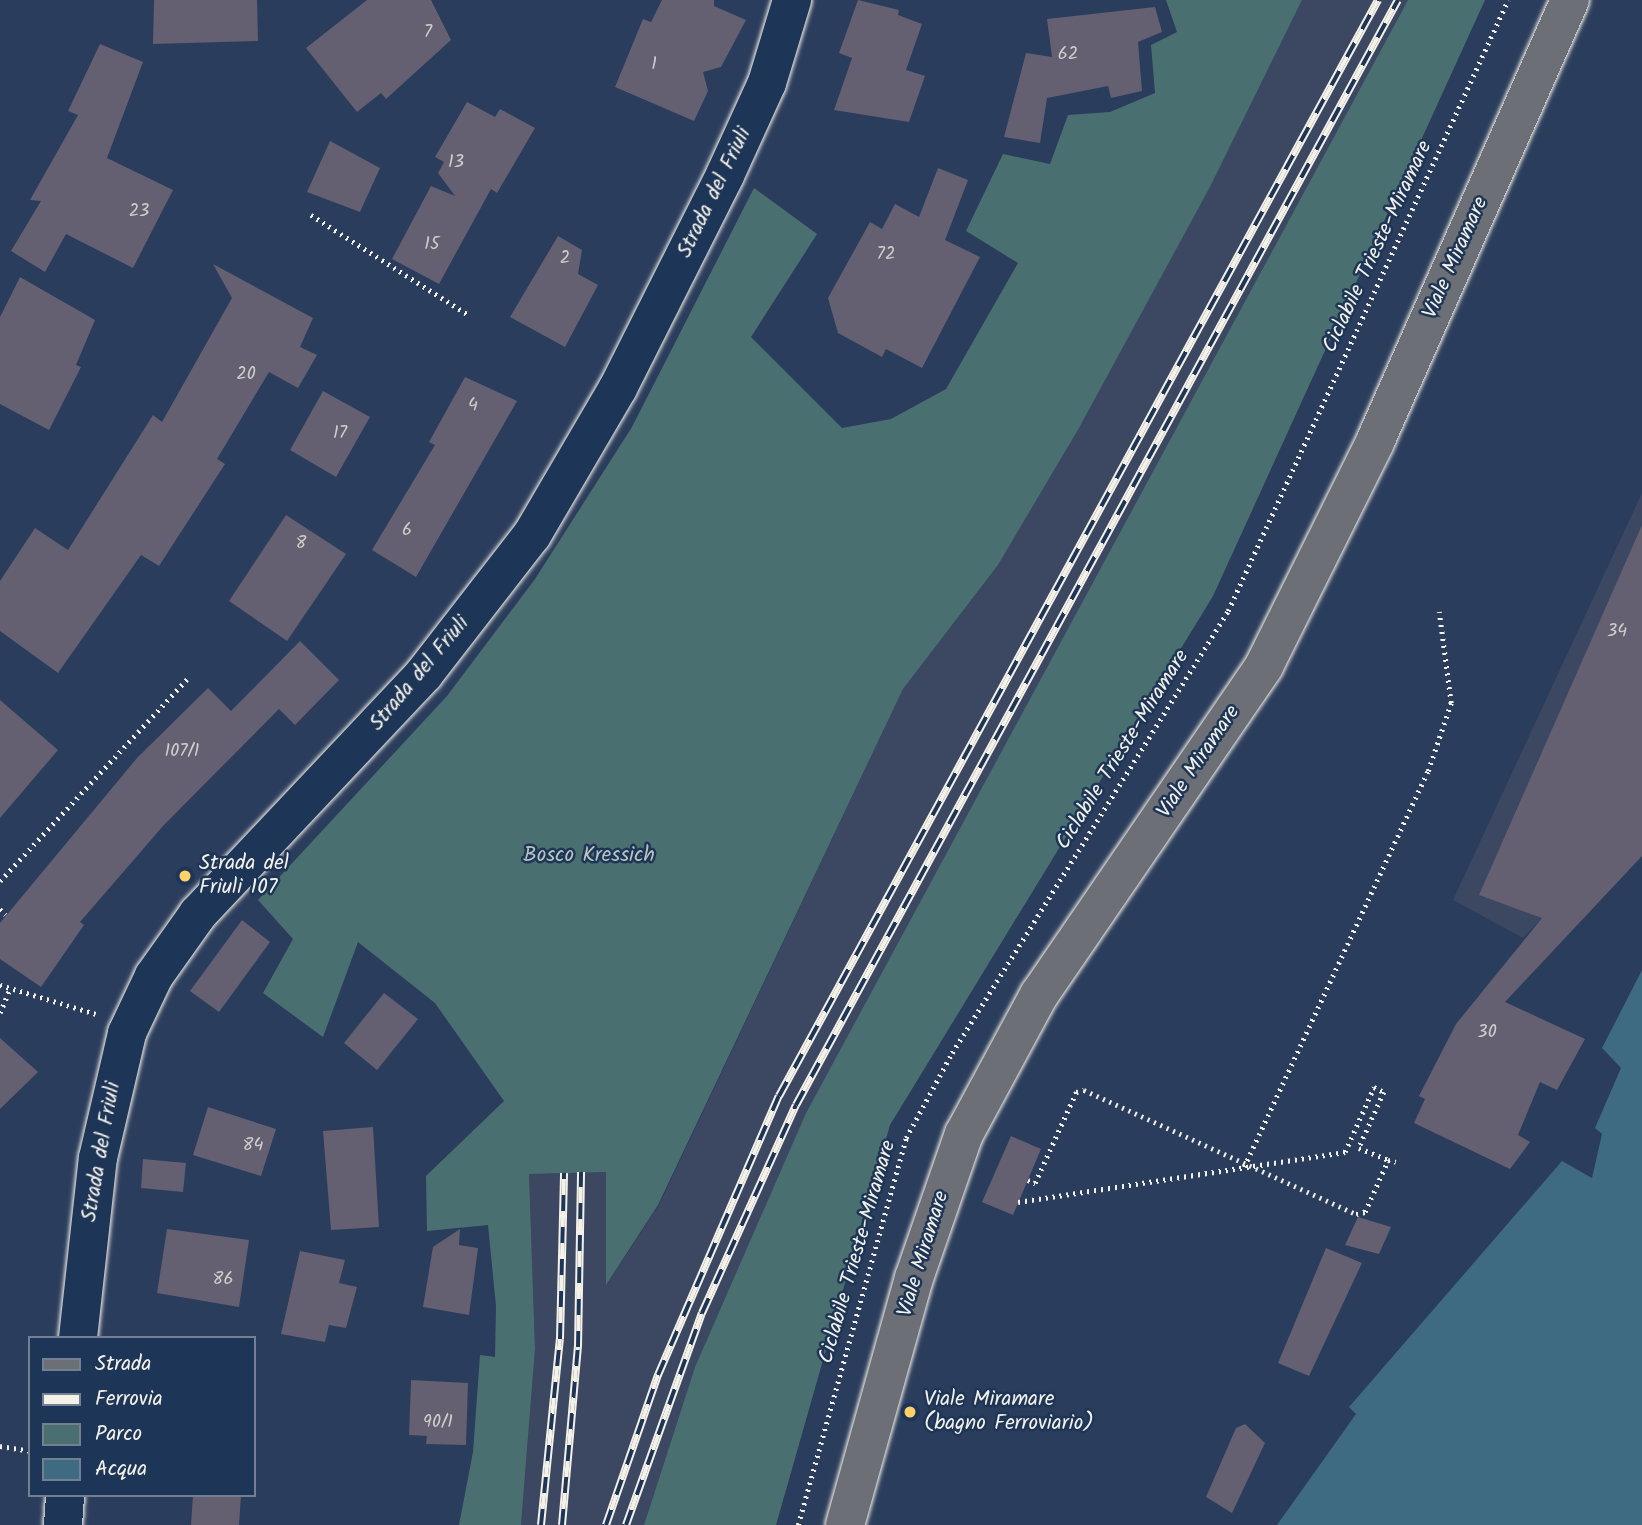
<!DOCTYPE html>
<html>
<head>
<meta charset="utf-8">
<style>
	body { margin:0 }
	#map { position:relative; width:1642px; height:1525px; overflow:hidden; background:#2b3d5c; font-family:Kalam,sans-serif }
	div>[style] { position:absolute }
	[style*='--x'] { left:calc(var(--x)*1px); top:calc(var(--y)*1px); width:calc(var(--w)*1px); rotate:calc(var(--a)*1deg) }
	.built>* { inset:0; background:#3c4762 }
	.green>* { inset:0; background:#4a6f71 }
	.water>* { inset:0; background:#3e6a82 }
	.building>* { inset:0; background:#645f71 }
	.path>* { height:4.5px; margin-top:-2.25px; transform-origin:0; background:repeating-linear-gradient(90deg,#f4f1e8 0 2px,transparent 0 7px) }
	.roads { filter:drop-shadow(0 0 2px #f4f1e8) drop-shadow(0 0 2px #f4f1e8) }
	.secondary>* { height:38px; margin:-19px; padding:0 19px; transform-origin:19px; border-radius:19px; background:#1d3557 }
	.primary>* { height:38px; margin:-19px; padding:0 19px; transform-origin:19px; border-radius:19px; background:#6c6f75 }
	.rail>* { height:8px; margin-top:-4px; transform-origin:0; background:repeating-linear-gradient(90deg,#1d3557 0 16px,#f4f1e8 0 32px); box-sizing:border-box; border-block:2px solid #f4f1e8 }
	.path-bridge>* { height:4.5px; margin-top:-2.25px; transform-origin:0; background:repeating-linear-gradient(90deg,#f4f1e8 0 2px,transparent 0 7px) }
	.dots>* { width:19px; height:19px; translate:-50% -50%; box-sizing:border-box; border:4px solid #1d3557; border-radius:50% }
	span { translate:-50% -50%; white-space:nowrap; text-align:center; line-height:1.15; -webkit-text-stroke:5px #1d3557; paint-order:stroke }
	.number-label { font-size:18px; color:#d0ccca }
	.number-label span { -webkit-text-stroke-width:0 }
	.street-label { font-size:21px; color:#f4f1e8 }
	.park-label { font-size:21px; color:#b8c4be }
	.poi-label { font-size:21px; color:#f4f1e8 }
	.left { translate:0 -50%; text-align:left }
	.legend { position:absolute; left:28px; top:1336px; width:228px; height:161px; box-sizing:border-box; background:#1d3557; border:2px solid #738091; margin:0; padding:9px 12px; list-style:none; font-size:21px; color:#f4f1e8 }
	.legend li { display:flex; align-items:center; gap:14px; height:35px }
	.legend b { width:35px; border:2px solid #738091 }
</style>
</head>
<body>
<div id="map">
	<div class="built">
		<i style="clip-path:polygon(1302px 0,1408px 0,806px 1113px,695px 1367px,644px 1525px,521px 1525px,535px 1349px,529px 1174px,606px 1172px,607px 1284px,659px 1205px,903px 689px,998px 565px,1079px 428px,1210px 187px)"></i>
		<i style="clip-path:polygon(1642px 493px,1642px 812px,1523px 938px,1453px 900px)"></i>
	</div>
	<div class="green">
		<i style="clip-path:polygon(1166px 0,1302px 0,1210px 187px,1079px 428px,998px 565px,903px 689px,658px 1205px,606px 1285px,606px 1172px,529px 1174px,535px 1349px,521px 1525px,459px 1525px,473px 1452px,480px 1355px,495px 1357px,496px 1306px,488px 1225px,427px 1231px,426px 1176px,504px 1101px,435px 1003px,358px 942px,323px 1037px,263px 993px,293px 939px,258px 900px,447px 696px,535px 579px,632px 427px,754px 188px,817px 234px,751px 337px,842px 428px,891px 419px,946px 389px,1018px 263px,966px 231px,1003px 154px,1050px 164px,1068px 115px,1110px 112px,1155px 93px,1151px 45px,1177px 32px)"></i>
		<i style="clip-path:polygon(1408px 0,1485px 0,1213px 596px,890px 1125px,776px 1525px,644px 1525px,695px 1367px,806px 1113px)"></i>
	</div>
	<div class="water">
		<i style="clip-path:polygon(1642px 970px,1642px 1525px,1277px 1525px,1356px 1414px,1349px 1407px,1562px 1161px,1592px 1178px,1602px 1134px,1595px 1128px,1621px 1068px,1602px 1048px)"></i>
	</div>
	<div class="building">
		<i style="clip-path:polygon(154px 0,257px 0,258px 41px,153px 44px)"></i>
		<i style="clip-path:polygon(367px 0,431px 0,451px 40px,386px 99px,381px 93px,357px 112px,306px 48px)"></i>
		<i style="clip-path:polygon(662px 0,714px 0,714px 6px,746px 20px,721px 67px,703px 72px,708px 91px,694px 121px,615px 87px,643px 19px,651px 22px)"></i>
		<i style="clip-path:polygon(858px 0,899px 10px,898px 15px,922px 24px,906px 70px,925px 76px,909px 122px,834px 110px,852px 58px,839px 53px)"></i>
		<i style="clip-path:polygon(1155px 7px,1162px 32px,1138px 42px,1142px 91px,1111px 98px,1108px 86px,1047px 98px,1040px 143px,1004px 137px,1026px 53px,1052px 57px,1047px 19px)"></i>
		<i style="clip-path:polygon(100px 44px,143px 62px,107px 158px,173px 190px,133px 268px,66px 234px,45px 272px,11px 251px,41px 201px,30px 200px,78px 115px,68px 111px)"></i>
		<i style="clip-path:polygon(467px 102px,495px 117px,500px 109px,535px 128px,497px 193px,491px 189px,439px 284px,392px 259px,431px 186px,455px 196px,438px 173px,444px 162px,435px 157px)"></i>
		<i style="clip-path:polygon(330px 141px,380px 168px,360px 212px,307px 192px)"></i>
		<i style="clip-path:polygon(938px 168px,968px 180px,945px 240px,980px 257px,922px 368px,886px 349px,882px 357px,838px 333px,828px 298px,870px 222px,882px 229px,895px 204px,919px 217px)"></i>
		<i style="clip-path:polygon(558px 236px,582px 250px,578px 274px,598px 285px,565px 347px,510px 317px)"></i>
		<i style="clip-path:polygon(213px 264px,313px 318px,300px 347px,317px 355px,298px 388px,269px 372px,217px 459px,225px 464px,159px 566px,141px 555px,58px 673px,0 631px,0 581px,35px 528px,68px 550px,153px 415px,162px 422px,232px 298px)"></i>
		<i style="clip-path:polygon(20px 277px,95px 320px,76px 365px,81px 367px,49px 430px,0 404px,0 317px)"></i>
		<i style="clip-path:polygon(465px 377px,517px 401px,416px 577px,372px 550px,435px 445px,429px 442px)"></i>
		<i style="clip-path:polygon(323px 391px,370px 417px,336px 477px,290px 450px)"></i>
		<i style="clip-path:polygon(286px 515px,346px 554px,287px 641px,229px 601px)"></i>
		<i style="clip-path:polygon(1642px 525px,1642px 856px,1505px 1002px,1585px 1039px,1557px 1090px,1540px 1082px,1518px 1135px,1530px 1142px,1510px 1169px,1414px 1123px,1425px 1099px,1419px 1096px,1456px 1024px,1542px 918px,1479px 895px)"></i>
		<i style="clip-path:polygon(300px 641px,339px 680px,295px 725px,279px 709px,163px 826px,80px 922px,84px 925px,41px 987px,0 959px,0 923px,137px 758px,208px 688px,231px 711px)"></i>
		<i style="clip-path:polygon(0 700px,58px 750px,0 818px)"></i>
		<i style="clip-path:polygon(242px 920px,270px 942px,219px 1012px,190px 991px)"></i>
		<i style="clip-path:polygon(384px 993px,418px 1019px,377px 1070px,344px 1043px)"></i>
		<i style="clip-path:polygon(0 1038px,38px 1072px,0 1109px)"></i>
		<i style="clip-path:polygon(208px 1107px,276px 1129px,261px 1176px,193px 1155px)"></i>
		<i style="clip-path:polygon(373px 1127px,379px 1227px,331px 1230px,323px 1131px)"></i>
		<i style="clip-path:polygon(1011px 1136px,1041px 1149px,1013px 1215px,982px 1202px)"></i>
		<i style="clip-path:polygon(143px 1159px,186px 1163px,183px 1192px,141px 1188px)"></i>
		<i style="clip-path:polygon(1358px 1217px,1391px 1227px,1379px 1254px,1345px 1245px)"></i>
		<i style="clip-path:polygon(167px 1229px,249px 1240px,239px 1307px,157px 1293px)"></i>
		<i style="clip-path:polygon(460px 1229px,459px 1245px,478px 1248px,469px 1315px,423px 1307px,433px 1247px)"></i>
		<i style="clip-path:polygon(1326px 1248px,1362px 1263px,1309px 1376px,1278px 1363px)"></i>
		<i style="clip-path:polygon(300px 1251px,345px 1260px,339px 1283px,357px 1287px,346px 1328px,329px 1325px,325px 1342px,281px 1334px)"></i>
		<i style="clip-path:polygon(411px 1380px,468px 1383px,466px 1445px,426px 1444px,427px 1436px,409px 1435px)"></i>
		<i style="clip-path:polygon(1245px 1424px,1265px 1443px,1232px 1513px,1206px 1497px,1236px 1428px)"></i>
		<i style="clip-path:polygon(193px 1495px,241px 1495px,239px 1525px,191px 1525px)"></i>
	</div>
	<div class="path">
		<i style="--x:311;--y:215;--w:188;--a:32.4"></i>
		<i style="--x:0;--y:881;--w:275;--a:-47.2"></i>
		<i style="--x:0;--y:909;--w:8;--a:45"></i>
		<i style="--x:0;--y:985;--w:100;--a:16.8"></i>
		<i style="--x:0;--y:1013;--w:27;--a:-68"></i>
		<i style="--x:1244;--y:1167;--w:437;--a:-65.1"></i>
		<i style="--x:1428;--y:771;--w:72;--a:-71.3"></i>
		<i style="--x:1451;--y:703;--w:92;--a:-97.5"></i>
		<i style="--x:1028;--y:1180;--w:8;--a:23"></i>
		<i style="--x:1035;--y:1183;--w:100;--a:-65.7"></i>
		<i style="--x:1076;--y:1092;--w:8;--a:-14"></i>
		<i style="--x:1018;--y:1202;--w:331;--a:-8.7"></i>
		<i style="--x:1345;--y:1152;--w:71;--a:-66"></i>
		<i style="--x:1374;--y:1087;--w:11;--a:27"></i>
		<i style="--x:1384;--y:1092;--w:61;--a:114.1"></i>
		<i style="--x:1359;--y:1148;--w:31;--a:22"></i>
		<i style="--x:1356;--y:1214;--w:9;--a:-13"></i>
		<i style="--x:1365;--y:1212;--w:57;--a:-66.1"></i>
		<i style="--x:1388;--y:1160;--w:8;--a:14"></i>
		<i style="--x:0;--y:1446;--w:30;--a:9"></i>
		<i style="--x:798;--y:1525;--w:402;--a:-74.4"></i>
		<i style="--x:906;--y:1138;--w:97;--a:-61.6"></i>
		<i style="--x:952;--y:1053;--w:521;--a:-58.02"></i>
		<i style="--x:1228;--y:611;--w:672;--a:-65.38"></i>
	</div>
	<div class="roads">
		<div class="secondary">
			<i style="--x:78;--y:1338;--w:181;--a:-83.7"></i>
			<i style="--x:98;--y:1158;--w:128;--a:-76.9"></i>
			<i style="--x:127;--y:1033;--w:63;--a:-64.7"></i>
			<i style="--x:154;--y:976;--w:76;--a:-54.6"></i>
			<i style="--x:198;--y:914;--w:330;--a:-46.7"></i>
			<i style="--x:424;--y:674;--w:176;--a:-52.2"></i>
			<i style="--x:532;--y:535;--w:170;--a:-59.7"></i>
			<i style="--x:618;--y:388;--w:238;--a:-63.3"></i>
			<i style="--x:725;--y:175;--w:101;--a:-65.5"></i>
			<i style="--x:767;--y:83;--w:87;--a:-73.2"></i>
			<i style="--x:63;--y:1525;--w:30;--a:-86"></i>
		</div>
		<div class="primary">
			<i style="--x:845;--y:1525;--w:256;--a:-74.4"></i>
			<i style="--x:914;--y:1278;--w:152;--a:-70.9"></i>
			<i style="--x:964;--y:1134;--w:158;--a:-61.7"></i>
			<i style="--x:1039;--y:995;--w:399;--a:-55.6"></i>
			<i style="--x:1264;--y:666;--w:250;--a:-63.6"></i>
			<i style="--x:1375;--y:442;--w:483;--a:-66.2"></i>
		</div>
	</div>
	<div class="rail">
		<i style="--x:541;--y:1525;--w:187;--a:-84.2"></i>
		<i style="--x:560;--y:1339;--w:166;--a:-88.6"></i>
		<i style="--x:562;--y:1525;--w:179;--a:-84.9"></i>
		<i style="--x:578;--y:1347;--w:175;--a:-89"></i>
		<i style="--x:606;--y:1525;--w:159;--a:-70.9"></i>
		<i style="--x:658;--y:1375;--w:304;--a:-66.6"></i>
		<i style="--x:779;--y:1096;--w:1249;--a:-61.34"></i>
		<i style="--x:626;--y:1525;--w:225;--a:-70.3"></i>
		<i style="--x:702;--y:1313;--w:228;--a:-65.7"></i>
		<i style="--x:796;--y:1105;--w:1258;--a:-61.42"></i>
	</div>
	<div class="path-bridge">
		<i style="--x:1084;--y:1090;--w:299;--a:24.5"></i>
	</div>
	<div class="dots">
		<i style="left:185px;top:876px;background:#ffd166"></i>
		<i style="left:910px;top:1412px;background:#ffd166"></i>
	</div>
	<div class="number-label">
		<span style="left:428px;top:33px">7</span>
		<span style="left:1068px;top:55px">62</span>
		<span style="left:654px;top:65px">1</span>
		<span style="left:456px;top:163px">13</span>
		<span style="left:139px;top:212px">23</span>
		<span style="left:432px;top:245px">15</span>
		<span style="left:886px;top:255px">72</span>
		<span style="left:565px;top:259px">2</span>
		<span style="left:246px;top:375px">20</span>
		<span style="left:473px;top:406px">4</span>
		<span style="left:340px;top:434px">17</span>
		<span style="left:407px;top:531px">6</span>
		<span style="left:301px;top:544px">8</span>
		<span style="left:1617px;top:632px">34</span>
		<span style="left:182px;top:752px">107/1</span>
		<span style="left:1487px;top:1033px">30</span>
		<span style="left:253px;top:1146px">84</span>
		<span style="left:223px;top:1280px">86</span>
		<span style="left:438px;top:1423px">90/1</span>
	</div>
	<div class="street-label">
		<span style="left:715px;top:193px;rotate:-64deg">Strada del Friuli</span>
		<span style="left:1378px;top:247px;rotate:-65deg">Ciclabile Trieste-Miramare</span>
		<span style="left:1456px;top:258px;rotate:-66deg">Viale Miramare</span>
		<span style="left:420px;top:674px;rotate:-50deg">Strada del Friuli</span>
		<span style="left:1123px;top:750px;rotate:-58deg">Ciclabile Trieste-Miramare</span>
		<span style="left:1199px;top:762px;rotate:-56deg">Viale Miramare</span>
		<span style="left:102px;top:1152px;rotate:-80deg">Strada del Friuli</span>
		<span style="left:858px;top:1252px;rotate:-74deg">Ciclabile Trieste-Miramare</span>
		<span style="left:924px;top:1254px;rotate:-73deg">Viale Miramare</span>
	</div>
	<div class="park-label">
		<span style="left:589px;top:856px">Bosco Kressich</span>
	</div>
	<div class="poi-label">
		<span class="left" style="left:199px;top:876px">Strada del<br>Friuli 107</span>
		<span class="left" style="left:924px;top:1412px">Viale Miramare<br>(bagno Ferroviario)</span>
	</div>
	<ul class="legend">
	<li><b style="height:9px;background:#6c6f75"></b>Strada</li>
	<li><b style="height:9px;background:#f4f1e8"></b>Ferrovia</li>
	<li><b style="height:19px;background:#4a6f71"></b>Parco</li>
	<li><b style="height:19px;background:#3e6a82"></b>Acqua</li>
	</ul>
</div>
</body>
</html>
